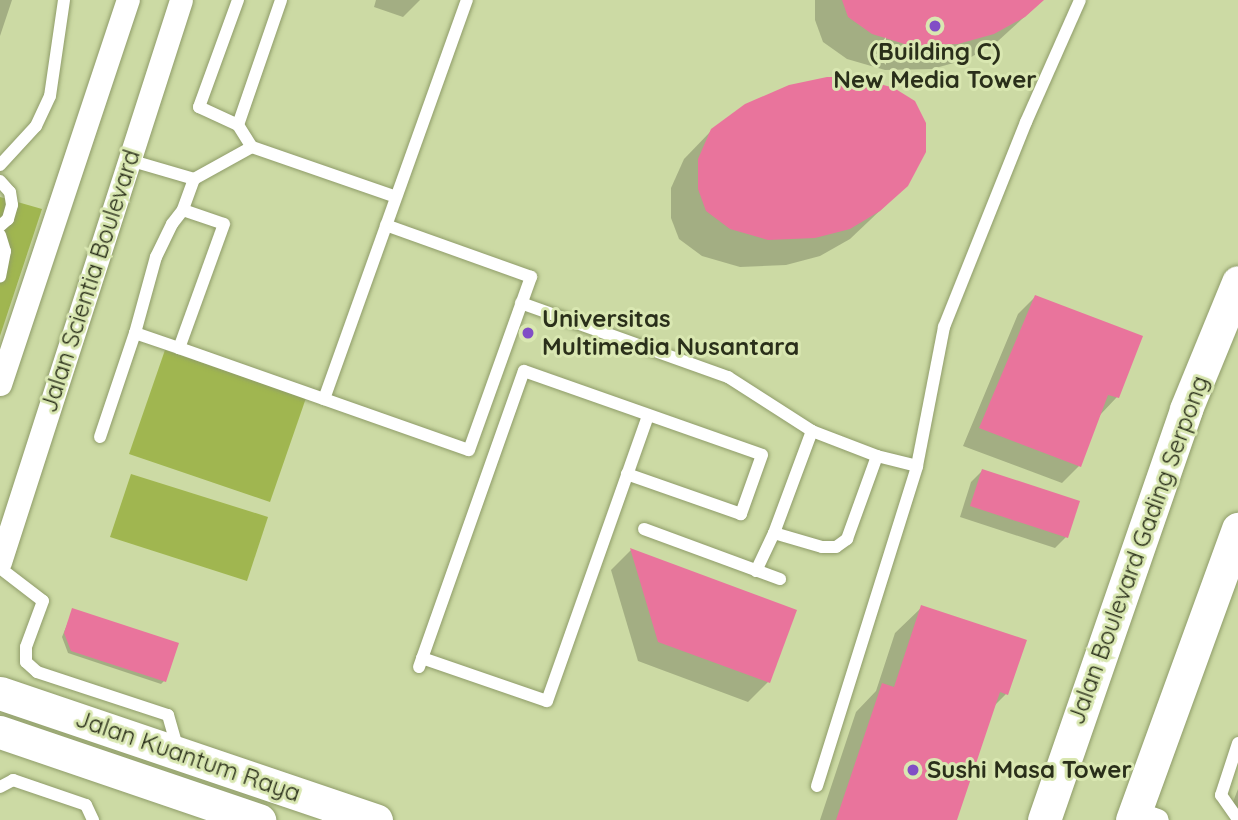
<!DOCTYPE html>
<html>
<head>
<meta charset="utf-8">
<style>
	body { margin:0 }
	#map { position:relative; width:1238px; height:820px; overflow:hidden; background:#ccdaa4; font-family:Quicksand,sans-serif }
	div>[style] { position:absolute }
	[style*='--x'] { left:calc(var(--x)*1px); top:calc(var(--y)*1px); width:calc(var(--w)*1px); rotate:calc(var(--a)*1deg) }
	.green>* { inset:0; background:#a0b650 }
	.shadow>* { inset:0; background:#0003 }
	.building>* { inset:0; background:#e9749c }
	.roads { filter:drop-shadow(0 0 2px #8f9c69) drop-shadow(0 0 2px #8f9c69) }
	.lane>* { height:12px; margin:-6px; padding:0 6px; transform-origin:6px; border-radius:6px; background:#fff }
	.street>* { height:23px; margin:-11.5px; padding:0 11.5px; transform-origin:11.5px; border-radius:11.5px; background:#fff }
	.secondary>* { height:33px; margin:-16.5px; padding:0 16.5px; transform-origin:16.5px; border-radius:16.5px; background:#fff }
	.dots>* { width:19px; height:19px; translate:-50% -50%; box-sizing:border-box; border:4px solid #d9e7b1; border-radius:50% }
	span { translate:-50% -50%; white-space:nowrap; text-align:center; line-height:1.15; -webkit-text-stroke:6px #d9e7b1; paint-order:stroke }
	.poi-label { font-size:24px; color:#2a2f1a; font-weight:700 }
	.left { translate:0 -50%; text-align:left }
	.street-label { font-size:24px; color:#2a2f1a }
</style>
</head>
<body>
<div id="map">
	<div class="green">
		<i style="clip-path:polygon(0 197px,42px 209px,0 336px)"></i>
		<i style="clip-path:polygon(165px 350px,306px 398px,270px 502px,129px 454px)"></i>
		<i style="clip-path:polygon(131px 474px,268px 517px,247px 581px,110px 537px)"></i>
	</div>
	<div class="shadow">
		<i style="clip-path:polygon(0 0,12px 0,0 36px)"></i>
		<i style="clip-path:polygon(376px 0,420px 0,403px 17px,374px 7px)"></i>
		<i style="clip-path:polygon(815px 0,1043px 0,998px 41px,968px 59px,932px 69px,885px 70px,847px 59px,823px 42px,815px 20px)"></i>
		<i style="clip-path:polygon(712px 130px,907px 185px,850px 239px,820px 256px,786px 265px,740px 267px,702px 256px,679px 239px,671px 218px,671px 188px,684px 159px)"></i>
		<i style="clip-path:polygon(1035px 297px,1117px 397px,1100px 415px,1079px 466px,1062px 483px,963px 446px,1018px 314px)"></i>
		<i style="clip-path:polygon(982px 471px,1066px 537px,1055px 548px,960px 517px,971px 482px)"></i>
		<i style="clip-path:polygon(631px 550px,795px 611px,768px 682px,748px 702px,638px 661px,611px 570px)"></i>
		<i style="clip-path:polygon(922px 607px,1006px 694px,993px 707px,955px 820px,820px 820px,856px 712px,876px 691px,895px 633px)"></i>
		<i style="clip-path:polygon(73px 610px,164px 681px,161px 684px,68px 653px,62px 637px)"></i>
		<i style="clip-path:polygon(1238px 789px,1238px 810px,1231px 807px)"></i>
	</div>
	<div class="building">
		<i style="clip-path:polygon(842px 0,1044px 0,1025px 17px,994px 34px,958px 44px,911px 46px,872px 34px,848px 17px)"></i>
		<i style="clip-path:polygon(827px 77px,856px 77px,894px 88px,915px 101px,926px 123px,926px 152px,908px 186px,880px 211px,850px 229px,815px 238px,768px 240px,730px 229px,706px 211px,698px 189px,698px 159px,711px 129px,745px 104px,789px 85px)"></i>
		<i style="clip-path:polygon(1035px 295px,1143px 336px,1119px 398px,1108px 395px,1081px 467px,979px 428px)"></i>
		<i style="clip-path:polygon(982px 469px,1080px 501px,1068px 538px,970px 506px)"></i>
		<i style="clip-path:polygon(630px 548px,797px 610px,770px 683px,658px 642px)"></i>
		<i style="clip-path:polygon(921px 605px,1027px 640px,1008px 695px,1000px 692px,957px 820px,836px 820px,882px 683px,894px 687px)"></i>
		<i style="clip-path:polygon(72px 608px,179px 643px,166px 682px,71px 651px,64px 633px)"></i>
	</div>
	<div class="roads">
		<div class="lane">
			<i style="--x:238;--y:0;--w:114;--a:110"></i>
			<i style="--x:199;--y:107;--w:43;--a:24.8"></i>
			<i style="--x:238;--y:125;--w:26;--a:58"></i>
			<i style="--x:238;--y:125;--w:132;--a:-71"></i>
			<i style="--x:129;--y:160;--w:68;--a:16.3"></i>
			<i style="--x:194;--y:179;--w:66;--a:-28.9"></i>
			<i style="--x:252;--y:147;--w:152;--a:19.1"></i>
			<i style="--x:0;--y:165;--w:53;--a:-47.3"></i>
			<i style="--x:36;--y:126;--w:33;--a:-65"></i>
			<i style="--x:50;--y:96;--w:97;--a:-81.7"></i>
			<i style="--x:194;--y:179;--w:33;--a:110"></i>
			<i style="--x:183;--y:210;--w:43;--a:18.9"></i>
			<i style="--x:224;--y:224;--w:132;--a:109.9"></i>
			<i style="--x:179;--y:348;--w:307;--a:19.4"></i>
			<i style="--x:469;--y:450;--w:184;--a:-70.3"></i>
			<i style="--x:531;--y:277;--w:154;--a:-160.3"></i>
			<i style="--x:0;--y:181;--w:15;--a:48"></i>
			<i style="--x:10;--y:192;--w:13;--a:81"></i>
			<i style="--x:12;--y:205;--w:15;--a:106"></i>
			<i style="--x:8;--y:219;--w:11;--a:139"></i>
			<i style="--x:0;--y:235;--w:17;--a:73"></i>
			<i style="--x:5;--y:251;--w:26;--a:101"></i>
			<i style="--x:521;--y:303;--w:220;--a:19.7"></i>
			<i style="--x:728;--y:377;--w:100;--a:32.7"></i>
			<i style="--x:812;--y:431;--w:70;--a:21"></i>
			<i style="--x:877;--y:456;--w:41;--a:14"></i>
			<i style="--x:135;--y:333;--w:46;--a:18.8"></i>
			<i style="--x:324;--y:399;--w:424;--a:-70.3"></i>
			<i style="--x:100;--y:437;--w:110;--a:-71.4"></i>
			<i style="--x:135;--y:333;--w:79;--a:-74.6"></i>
			<i style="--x:156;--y:257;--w:37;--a:-64"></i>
			<i style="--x:172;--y:224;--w:18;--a:-52"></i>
			<i style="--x:644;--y:529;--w:145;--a:20.2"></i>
			<i style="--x:774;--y:533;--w:50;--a:16.3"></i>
			<i style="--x:822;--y:547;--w:14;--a:0"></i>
			<i style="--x:836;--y:547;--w:14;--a:-36"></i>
			<i style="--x:847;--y:539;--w:88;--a:-70.1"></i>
			<i style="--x:0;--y:568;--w:54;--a:37.5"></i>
			<i style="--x:43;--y:601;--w:49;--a:110.3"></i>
			<i style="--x:26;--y:647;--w:15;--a:90"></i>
			<i style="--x:26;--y:662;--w:15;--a:42"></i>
			<i style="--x:37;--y:672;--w:138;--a:18.2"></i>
			<i style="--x:168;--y:715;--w:33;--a:74"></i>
			<i style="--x:756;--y:571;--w:42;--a:-64.7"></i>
			<i style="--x:774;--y:533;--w:109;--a:-69.6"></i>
			<i style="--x:422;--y:658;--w:132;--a:19"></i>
			<i style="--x:547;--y:701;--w:303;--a:-70.5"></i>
			<i style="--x:419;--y:667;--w:314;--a:-70.5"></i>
			<i style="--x:524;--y:371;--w:252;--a:19.4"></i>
			<i style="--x:762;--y:455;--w:63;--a:109.6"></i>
			<i style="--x:741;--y:514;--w:121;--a:-160.7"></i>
			<i style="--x:1238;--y:743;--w:55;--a:108.1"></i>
			<i style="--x:1221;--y:795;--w:29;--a:55"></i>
			<i style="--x:817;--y:786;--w:335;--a:-72.6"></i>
			<i style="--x:917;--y:466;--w:142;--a:-79"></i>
			<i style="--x:944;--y:327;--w:221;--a:-68.2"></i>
			<i style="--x:1026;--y:122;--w:133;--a:-66.1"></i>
			<i style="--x:0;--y:787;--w:15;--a:-28"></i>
			<i style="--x:13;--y:780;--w:77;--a:18.9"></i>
			<i style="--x:86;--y:805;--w:17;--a:65"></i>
		</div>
		<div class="street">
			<i style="--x:0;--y:384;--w:405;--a:-71.6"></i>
			<i style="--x:0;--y:562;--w:590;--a:-72.15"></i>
			<i style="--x:1134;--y:812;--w:24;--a:19"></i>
		</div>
		<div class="secondary">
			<i style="--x:0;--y:693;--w:397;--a:18.7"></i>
			<i style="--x:0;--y:732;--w:274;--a:18.8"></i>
			<i style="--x:1044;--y:820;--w:435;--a:-70.9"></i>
			<i style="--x:1186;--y:409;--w:137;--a:-67.7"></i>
			<i style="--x:1132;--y:820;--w:310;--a:-70"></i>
		</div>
	</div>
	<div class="dots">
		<i style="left:935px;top:26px;background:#814ec6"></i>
		<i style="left:528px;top:333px;background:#814ec6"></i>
		<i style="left:913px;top:770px;background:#814ec6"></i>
	</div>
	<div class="poi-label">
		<span style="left:935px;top:66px">(Building C)<br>New Media Tower</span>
		<span class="left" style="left:542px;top:333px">Universitas<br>Multimedia Nusantara</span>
		<span class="left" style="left:927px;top:770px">Sushi Masa Tower</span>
	</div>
	<div class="street-label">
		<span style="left:90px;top:281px;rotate:-72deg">Jalan Scientia Boulevard</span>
		<span style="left:1138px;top:550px;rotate:-70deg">Jalan Boulevard Gading Serpong</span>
		<span style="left:188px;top:756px;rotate:19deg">Jalan Kuantum Raya</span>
	</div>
</div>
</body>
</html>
